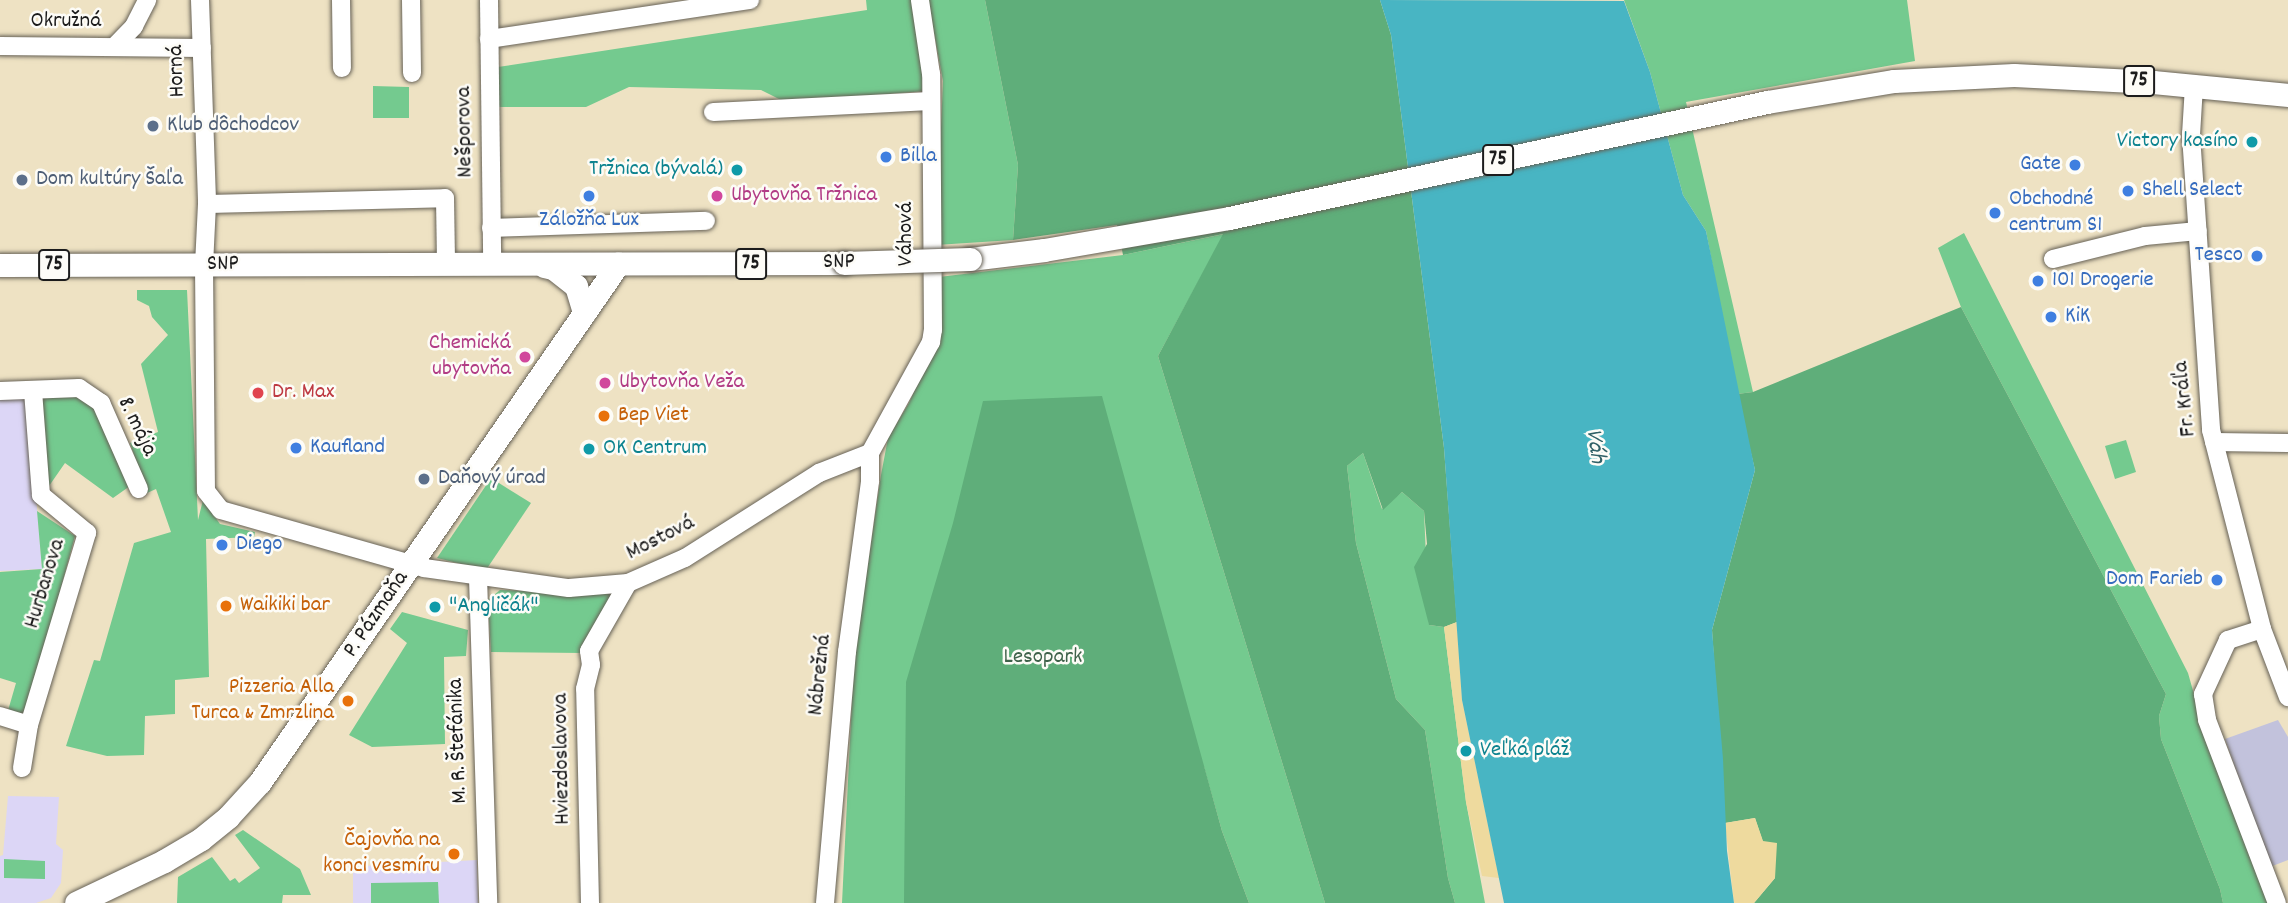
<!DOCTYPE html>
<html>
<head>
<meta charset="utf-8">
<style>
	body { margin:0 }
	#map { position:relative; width:2288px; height:903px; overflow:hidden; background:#eee2c3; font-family:Dekko,sans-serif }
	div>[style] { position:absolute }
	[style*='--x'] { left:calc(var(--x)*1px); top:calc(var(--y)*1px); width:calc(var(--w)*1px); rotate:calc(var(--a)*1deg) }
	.built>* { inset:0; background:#dcd6f6 }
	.industrial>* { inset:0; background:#c2c2dc }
	.green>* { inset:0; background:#74ca8f }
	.forest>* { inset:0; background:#5fae7a }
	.sand>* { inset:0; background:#eeda9e }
	.water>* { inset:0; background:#48b5c3 }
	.roads { filter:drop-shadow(0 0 2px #666156) drop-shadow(0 0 2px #666156) }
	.minor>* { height:18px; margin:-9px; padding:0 9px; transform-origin:9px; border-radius:9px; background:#fff }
	.major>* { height:23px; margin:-11.5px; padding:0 11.5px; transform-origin:11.5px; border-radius:11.5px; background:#fff }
	.bridges { filter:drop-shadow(0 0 2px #666156) drop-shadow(0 0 2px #666156) }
	.major-bridge>* { height:23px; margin:-11.5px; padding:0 11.5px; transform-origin:11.5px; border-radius:11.5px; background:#fff }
	.dots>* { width:19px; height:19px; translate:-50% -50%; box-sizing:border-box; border:4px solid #fdfcf7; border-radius:50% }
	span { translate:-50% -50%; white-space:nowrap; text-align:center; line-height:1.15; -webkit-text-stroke:5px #fdfcf7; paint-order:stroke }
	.shield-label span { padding:2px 5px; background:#fdfcf7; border:2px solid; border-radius:5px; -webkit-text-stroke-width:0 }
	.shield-label { font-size:21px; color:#1c1c1c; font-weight:700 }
	.street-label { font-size:23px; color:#1c1c1c }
	.service-label { font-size:23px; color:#4e5e75 }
	.left { translate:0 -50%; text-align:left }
	.culture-label { font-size:23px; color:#0d838f }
	.right { translate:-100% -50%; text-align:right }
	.shop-label { font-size:23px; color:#366cbe }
	.hotel-label { font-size:23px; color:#b23c85 }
	.health-label { font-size:23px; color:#be3a42 }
	.food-label { font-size:23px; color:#c56008 }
	.park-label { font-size:23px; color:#3f624a }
	.water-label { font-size:24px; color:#306167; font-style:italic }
</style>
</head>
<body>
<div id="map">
	<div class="built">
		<i style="clip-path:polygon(28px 398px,42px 569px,0 571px,0 400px)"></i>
		<i style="clip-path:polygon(8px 796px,59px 797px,56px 844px,63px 850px,61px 883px,51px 898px,36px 903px,0 903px,0 856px,3px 855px)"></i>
		<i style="clip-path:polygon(477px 860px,478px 903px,353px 903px,353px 873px,365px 866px)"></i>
	</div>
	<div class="industrial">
		<i style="clip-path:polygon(2278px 720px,2288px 737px,2288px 860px,2270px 867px,2225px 739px)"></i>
	</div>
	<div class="green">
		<i style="clip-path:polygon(866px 0,914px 0,926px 91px,785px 102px,761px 90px,629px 87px,586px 107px,498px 107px,498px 67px,867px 10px)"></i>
		<i style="clip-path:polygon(928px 0,985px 0,1018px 165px,1013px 240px,936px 245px,943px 81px)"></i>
		<i style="clip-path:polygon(1624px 0,1907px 0,1915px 61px,1686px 102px,1753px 392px,1737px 394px,1706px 231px,1683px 195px,1650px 72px)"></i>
		<i style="clip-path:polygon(373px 86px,409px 87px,409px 118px,373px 118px)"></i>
		<i style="clip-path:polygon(1964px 233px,2188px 673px,2199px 712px,2275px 903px,2223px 903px,2220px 889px,2161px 739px,2159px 716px,2166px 694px,1961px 307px,1938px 248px)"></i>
		<i style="clip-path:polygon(1224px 234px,1158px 356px,1325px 903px,1249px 903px,1222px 831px,1204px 767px,1033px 903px,842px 903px,854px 659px,881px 475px,888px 438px,909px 403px,942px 328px,939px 277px,1123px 255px)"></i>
		<i style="clip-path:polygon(137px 290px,187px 290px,198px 520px,203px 500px,220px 524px,255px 532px,254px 537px,206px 539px,209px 677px,175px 680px,175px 714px,145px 716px,144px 755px,107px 756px,66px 746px,94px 660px,100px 661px,134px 543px,171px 532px,156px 489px,147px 493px,130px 443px,158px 432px,141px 364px,168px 335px,152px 317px,149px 306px,137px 300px)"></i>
		<i style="clip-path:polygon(36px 395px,84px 396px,96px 406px,130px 486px,113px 498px,65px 463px,49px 486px)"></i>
		<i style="clip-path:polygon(2126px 440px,2136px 472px,2115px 479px,2105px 446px)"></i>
		<i style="clip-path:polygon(1363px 453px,1382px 509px,1402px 492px,1424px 511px,1429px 625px,1444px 627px,1466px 802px,1485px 903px,1455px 903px,1448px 878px,1425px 730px,1396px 699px,1356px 543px,1347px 466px)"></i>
		<i style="clip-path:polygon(491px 478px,531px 503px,486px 570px,437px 558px)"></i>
		<i style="clip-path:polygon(37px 511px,75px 536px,25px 720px,7px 714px,16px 683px,0 678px,0 572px,42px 569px)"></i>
		<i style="clip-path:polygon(500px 590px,617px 594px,583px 653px,491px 652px,488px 600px)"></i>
		<i style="clip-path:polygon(402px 612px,468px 630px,466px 656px,444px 657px,445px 744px,372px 747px,349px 735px,407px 643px,390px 629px)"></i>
		<i style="clip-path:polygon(243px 830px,300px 869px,311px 895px,283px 895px,282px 903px,177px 903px,178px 877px,212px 857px,230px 881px,235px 878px,239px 883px,260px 868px,235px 835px)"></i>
		<i style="clip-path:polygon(4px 859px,45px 861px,45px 879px,4px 878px)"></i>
		<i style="clip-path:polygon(438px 882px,439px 903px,371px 903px,371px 883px)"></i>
	</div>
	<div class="forest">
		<i style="clip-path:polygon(985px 0,1380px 0,1391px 35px,1444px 448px,1457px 622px,1444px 627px,1429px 625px,1414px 567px,1427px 544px,1424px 511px,1402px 492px,1383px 510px,1363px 453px,1347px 466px,1356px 543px,1396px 699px,1425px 730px,1448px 878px,1455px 903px,1325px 903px,1158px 356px,1223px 234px,1123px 255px,1117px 225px,1013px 240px,1018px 165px)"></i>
		<i style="clip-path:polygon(1961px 307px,2166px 694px,2159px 716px,2161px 739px,2220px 889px,2223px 903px,1754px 903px,1775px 878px,1755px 818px,1725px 823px,1712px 630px,1755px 470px,1737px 394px,1753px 392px)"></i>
		<i style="clip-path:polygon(1102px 396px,1222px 831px,1249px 903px,904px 903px,906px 682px,953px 523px,983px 401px)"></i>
	</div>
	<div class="sand">
		<i style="clip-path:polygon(1457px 622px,1462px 700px,1499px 878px,1482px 876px,1466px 802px,1444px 627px)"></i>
		<i style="clip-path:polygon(1755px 818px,1763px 841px,1777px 843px,1775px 878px,1754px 903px,1734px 903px,1725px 823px)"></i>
	</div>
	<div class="water">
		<i style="clip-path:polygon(1380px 0,1624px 1px,1650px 72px,1683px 195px,1706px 231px,1755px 470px,1712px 630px,1723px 759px,1727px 851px,1734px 903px,1504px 903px,1462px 700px,1444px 448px,1391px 35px)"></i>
	</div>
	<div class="roads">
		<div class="minor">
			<i style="--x:200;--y:0;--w:204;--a:88"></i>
			<i style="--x:207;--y:204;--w:61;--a:92.8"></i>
			<i style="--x:204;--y:265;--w:226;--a:89.5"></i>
			<i style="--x:206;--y:491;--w:24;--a:52"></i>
			<i style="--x:221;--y:510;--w:211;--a:15.9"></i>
			<i style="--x:424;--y:568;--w:146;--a:7.9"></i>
			<i style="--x:569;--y:588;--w:59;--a:-4.8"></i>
			<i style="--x:628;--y:583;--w:62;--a:-23.7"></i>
			<i style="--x:685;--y:558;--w:159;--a:-32.4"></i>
			<i style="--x:819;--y:473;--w:55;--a:-21.4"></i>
			<i style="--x:341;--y:0;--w:68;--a:89.2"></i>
			<i style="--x:411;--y:0;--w:73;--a:89.2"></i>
			<i style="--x:489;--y:0;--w:264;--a:89.3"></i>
			<i style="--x:489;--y:39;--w:264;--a:-8.5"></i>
			<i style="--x:0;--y:46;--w:202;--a:0.6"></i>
			<i style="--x:114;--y:47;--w:29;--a:-46"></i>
			<i style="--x:134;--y:26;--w:29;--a:-63"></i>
			<i style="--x:2194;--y:86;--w:49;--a:93.5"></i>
			<i style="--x:2191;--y:135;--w:296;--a:86.1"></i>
			<i style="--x:2211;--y:430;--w:205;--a:75.6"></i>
			<i style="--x:2262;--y:629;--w:73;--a:69.1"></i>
			<i style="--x:713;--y:112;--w:218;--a:-2.9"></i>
			<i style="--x:207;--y:204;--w:238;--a:-1.4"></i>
			<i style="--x:445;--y:198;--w:66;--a:89.1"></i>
			<i style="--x:491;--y:228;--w:215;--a:-1.9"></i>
			<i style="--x:2053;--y:259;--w:95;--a:-14"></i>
			<i style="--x:2145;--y:236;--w:53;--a:-5.4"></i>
			<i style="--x:0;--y:391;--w:79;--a:-2.2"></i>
			<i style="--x:79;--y:388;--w:27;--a:34"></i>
			<i style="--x:101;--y:403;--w:94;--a:66.2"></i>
			<i style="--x:2214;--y:442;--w:74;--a:0.8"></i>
			<i style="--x:478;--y:577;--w:326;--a:88.2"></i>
			<i style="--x:2262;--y:629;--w:36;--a:162"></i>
			<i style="--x:2228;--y:640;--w:60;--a:114.8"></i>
			<i style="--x:2203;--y:694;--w:26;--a:81"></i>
			<i style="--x:2207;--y:720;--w:196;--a:69.1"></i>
			<i style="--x:0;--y:716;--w:30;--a:17"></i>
			<i style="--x:22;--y:768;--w:44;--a:-80.8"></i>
			<i style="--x:29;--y:725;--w:201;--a:-73.2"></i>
			<i style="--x:87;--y:533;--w:60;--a:-140.4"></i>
			<i style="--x:41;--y:495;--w:105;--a:-94.4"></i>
			<i style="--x:590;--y:903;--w:214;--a:-91.3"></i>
			<i style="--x:585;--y:689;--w:25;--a:-76"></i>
			<i style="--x:591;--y:665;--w:14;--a:-98"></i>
			<i style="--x:589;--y:651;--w:78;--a:-60.2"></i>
			<i style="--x:825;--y:903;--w:252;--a:-85"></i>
			<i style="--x:847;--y:652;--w:173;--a:-82.3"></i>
			<i style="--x:870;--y:481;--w:28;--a:-90"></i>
			<i style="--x:870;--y:453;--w:127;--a:-61.2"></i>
			<i style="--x:931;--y:342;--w:12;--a:-81"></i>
			<i style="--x:933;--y:330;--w:256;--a:-90.4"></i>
			<i style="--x:931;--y:74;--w:75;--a:-98.5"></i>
		</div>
		<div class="major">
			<i style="--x:970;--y:259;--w:75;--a:-6.9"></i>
			<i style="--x:1044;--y:250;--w:188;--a:-9.8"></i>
			<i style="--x:1229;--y:218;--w:550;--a:-12.17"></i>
			<i style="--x:1767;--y:102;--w:129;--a:-9.4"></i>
			<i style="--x:1894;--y:81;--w:120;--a:-2.9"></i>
			<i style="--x:2014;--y:75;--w:139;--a:2.9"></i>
			<i style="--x:2153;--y:82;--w:136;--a:5.5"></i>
			<i style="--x:0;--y:265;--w:844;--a:-0.14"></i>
			<i style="--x:544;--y:266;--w:9;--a:13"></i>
			<i style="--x:553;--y:268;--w:29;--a:38"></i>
			<i style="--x:576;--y:286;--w:28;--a:73"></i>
			<i style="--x:76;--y:903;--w:98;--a:-25.5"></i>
			<i style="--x:164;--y:861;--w:43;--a:-30.7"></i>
			<i style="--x:201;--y:839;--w:35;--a:-39"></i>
			<i style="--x:228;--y:817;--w:47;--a:-47.6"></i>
			<i style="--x:260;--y:782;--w:630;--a:-55.35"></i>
		</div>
	</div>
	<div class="bridges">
		<div class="major-bridge">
			<i style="--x:844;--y:263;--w:126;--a:-1.8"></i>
		</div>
	</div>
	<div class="dots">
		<i style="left:153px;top:126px;background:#5c6f8a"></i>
		<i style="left:2252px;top:142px;background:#0f9aa8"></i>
		<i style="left:886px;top:157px;background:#3f7fe0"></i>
		<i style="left:2075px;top:165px;background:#3f7fe0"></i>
		<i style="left:737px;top:170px;background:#0f9aa8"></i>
		<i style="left:22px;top:180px;background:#5c6f8a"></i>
		<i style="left:2128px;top:191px;background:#3f7fe0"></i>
		<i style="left:589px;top:196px;background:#3f7fe0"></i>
		<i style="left:717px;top:196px;background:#d1479c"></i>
		<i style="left:1995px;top:213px;background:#3f7fe0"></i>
		<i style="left:2257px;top:256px;background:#3f7fe0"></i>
		<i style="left:2038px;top:281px;background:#3f7fe0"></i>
		<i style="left:2051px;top:317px;background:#3f7fe0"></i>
		<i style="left:525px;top:357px;background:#d1479c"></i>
		<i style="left:605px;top:383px;background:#d1479c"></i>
		<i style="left:258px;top:393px;background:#e0444e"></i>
		<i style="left:604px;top:416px;background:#e8710a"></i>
		<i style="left:296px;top:448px;background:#3f7fe0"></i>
		<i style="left:589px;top:449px;background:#0f9aa8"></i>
		<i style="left:424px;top:479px;background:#5c6f8a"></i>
		<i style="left:222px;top:545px;background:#3f7fe0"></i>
		<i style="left:2217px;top:580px;background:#3f7fe0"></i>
		<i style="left:226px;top:606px;background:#e8710a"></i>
		<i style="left:435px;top:607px;background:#0f9aa8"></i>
		<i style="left:348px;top:701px;background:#e8710a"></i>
		<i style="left:1466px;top:751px;background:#0f9aa8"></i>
		<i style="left:454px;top:854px;background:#e8710a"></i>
	</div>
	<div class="shield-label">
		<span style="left:2139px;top:81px">75</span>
		<span style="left:1498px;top:160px">75</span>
		<span style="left:751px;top:264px">75</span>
		<span style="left:54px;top:265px">75</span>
	</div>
	<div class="street-label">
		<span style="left:66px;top:22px">Okružná</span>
		<span style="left:178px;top:71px;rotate:-92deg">Horná</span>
		<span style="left:466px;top:132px;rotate:-91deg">Nešporova</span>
		<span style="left:907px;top:234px;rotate:-90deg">Váhová</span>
		<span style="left:839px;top:263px;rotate:-1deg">SNP</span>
		<span style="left:223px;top:265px;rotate:-1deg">SNP</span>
		<span style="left:2186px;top:399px;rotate:-96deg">Fr. Kráľa</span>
		<span style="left:136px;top:427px;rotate:64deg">8. mája</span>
		<span style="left:661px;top:539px;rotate:-27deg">Mostová</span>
		<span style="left:46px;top:584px;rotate:-73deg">Hurbanova</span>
		<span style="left:377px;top:615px;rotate:-56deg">P. Pázmaňa</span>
		<span style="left:821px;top:675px;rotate:-84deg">Nábrežná</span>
		<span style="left:459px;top:741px;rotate:-92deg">M. R. Štefánika</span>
		<span style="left:563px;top:759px;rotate:-91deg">Hviezdoslavova</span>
	</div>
	<div class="service-label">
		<span class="left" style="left:167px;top:126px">Klub dôchodcov</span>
		<span class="left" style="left:36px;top:180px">Dom kultúry Šaľa</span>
		<span class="left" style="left:438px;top:479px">Daňový úrad</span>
	</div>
	<div class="culture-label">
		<span class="right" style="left:2238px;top:142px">Victory kasíno</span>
		<span class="right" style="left:723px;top:170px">Tržnica (bývalá)</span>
		<span class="left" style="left:603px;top:449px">OK Centrum</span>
		<span class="left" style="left:449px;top:607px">"Angličák"</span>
		<span class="left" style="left:1480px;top:751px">Veľká pláž</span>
	</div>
	<div class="shop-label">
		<span class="left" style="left:900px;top:157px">Billa</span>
		<span class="right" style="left:2061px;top:165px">Gate</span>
		<span class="left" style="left:2142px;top:191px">Shell Select</span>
		<span class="left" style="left:2009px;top:213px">Obchodné<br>centrum S1</span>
		<span style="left:589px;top:221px">Záložňa Lux</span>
		<span class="right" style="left:2243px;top:256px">Tesco</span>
		<span class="left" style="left:2052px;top:281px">101 Drogerie</span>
		<span class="left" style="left:2065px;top:317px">KiK</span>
		<span class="left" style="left:310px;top:448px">Kaufland</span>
		<span class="left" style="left:236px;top:545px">Diego</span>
		<span class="right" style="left:2203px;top:580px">Dom Farieb</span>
	</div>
	<div class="hotel-label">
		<span class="left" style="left:731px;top:196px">Ubytovňa Tržnica</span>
		<span class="right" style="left:511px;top:357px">Chemická<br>ubytovňa</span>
		<span class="left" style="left:619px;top:383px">Ubytovňa Veža</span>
	</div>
	<div class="health-label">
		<span class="left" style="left:272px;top:393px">Dr. Max</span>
	</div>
	<div class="food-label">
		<span class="left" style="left:618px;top:416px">Bep Viet</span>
		<span class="left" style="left:240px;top:606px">Waikiki bar</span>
		<span class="right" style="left:334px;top:701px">Pizzeria Alla<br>Turca &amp; Zmrzlina</span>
		<span class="right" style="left:440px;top:854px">Čajovňa na<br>konci vesmíru</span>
	</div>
	<div class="park-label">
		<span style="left:1043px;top:658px">Lesopark</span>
	</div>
	<div class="water-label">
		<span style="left:1594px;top:446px;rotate:82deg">Váh</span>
	</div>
</div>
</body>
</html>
